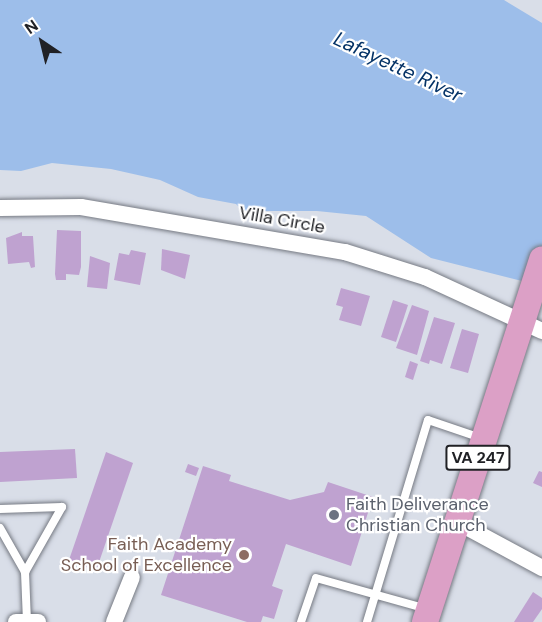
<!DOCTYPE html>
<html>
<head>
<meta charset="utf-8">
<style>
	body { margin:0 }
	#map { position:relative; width:542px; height:622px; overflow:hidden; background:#d9dee8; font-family:"DM Sans",sans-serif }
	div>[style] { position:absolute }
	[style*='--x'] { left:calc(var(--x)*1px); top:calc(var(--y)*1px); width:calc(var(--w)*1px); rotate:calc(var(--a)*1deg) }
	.water>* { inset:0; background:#9dbeea }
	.building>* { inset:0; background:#bfa2d0 }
	.roads { filter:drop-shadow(0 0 2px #767a83) drop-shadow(0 0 2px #767a83) }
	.service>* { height:8px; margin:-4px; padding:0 4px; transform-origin:4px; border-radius:4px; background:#fff }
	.minor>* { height:16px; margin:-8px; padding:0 8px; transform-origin:8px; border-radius:8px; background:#fff }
	.primary>* { height:26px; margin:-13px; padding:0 13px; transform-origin:13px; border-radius:13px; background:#dca0c6 }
	.dots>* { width:16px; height:16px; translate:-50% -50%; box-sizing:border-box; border:3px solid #fff; border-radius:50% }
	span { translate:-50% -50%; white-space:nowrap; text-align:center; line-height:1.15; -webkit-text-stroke:4.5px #fff; paint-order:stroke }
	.shield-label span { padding:2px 4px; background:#fff; border:2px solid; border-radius:4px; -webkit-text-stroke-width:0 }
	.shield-label { font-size:16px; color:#202125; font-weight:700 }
	.street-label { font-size:18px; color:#202125 }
	.worship-label { font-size:18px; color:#5b616d }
	.left { translate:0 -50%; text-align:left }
	.education-label { font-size:18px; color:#785e54 }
	.right { translate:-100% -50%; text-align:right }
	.water-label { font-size:20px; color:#043266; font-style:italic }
	.north { position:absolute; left:12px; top:12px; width:60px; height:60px; -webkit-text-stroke:4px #fff; paint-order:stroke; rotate:325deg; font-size:16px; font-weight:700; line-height:24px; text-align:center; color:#202125 }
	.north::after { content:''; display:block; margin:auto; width:21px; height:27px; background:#202125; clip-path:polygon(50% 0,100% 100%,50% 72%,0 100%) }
</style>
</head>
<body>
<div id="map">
	<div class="water">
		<i style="clip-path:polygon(0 0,504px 0,542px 23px,542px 286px,431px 258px,366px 216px,317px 211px,243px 211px,236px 204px,198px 197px,160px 180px,111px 169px,52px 163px,21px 171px,0 170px)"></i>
	</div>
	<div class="building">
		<i style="clip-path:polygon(57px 230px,81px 231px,81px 267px,79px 275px,66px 274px,66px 280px,56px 280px,55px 274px)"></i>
		<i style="clip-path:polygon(22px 232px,22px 236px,33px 236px,35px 267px,31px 268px,29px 262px,8px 264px,6px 238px)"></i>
		<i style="clip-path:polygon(162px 249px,190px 255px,185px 279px,161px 270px)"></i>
		<i style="clip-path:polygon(131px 250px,146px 253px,140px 285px,114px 280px,119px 253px,129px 255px)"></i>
		<i style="clip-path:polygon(90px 256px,110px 263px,107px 289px,87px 287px)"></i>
		<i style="clip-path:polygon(341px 288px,370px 296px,361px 326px,339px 320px,343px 307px,336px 305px)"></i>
		<i style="clip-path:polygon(393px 300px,408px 305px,396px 342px,381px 337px)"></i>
		<i style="clip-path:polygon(412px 305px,429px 311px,417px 355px,396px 348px)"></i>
		<i style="clip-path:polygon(434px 317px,455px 323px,442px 364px,430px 360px,429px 364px,420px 361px)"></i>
		<i style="clip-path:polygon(462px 329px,479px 334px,468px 373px,450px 368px)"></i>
		<i style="clip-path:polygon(410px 361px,418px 364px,413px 380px,405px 377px)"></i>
		<i style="clip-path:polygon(75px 449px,77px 478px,0 482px,0 452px)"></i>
		<i style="clip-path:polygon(106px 452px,133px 463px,96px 571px,69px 560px)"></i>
		<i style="clip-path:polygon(188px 464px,199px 468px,196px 476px,185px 472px)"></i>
		<i style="clip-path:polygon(203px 466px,231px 475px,229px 481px,290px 500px,324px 492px,328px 482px,373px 497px,351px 566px,286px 544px,272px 586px,283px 590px,274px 619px,263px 616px,261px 622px,247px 622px,161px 595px)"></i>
		<i style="clip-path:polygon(539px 471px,542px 472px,542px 487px,533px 483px)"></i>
		<i style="clip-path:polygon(533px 592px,542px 598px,542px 609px,533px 622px,514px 622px)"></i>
	</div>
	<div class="roads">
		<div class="service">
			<i style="--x:0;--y:509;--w:62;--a:-1.8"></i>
			<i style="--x:62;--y:507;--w:75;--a:119.6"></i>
			<i style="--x:0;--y:528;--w:51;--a:60.4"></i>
			<i style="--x:25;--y:572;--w:49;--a:87.7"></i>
			<i style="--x:301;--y:622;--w:46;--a:-71.2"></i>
			<i style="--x:316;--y:578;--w:115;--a:15.6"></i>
			<i style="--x:367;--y:622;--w:211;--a:-73.2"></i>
			<i style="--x:428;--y:420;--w:56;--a:18.8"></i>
		</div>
		<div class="minor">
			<i style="--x:0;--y:208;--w:81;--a:-0.7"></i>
			<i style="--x:81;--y:207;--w:268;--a:9.7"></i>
			<i style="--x:345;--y:252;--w:84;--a:17.4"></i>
			<i style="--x:425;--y:277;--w:129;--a:24.8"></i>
			<i style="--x:457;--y:522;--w:97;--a:28.4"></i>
			<i style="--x:16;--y:622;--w:22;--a:0"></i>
			<i style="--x:114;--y:622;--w:48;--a:-68.2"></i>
		</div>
		<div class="primary">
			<i style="--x:425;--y:622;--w:381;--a:-72.1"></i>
		</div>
	</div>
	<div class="dots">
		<i style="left:334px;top:515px;background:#6b7280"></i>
		<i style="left:244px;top:555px;background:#8d6e63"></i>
	</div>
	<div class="shield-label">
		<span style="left:478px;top:458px">VA 247</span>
	</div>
	<div class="street-label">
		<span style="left:282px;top:220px;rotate:10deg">Villa Circle</span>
	</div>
	<div class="worship-label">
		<span class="left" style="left:346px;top:515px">Faith Deliverance<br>Christian Church</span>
	</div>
	<div class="education-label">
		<span class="right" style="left:232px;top:555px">Faith Academy<br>School of Excellence</span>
	</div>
	<div class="water-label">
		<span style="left:398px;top:67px;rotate:25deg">Lafayette River</span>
	</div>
	<div class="north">N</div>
</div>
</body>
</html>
